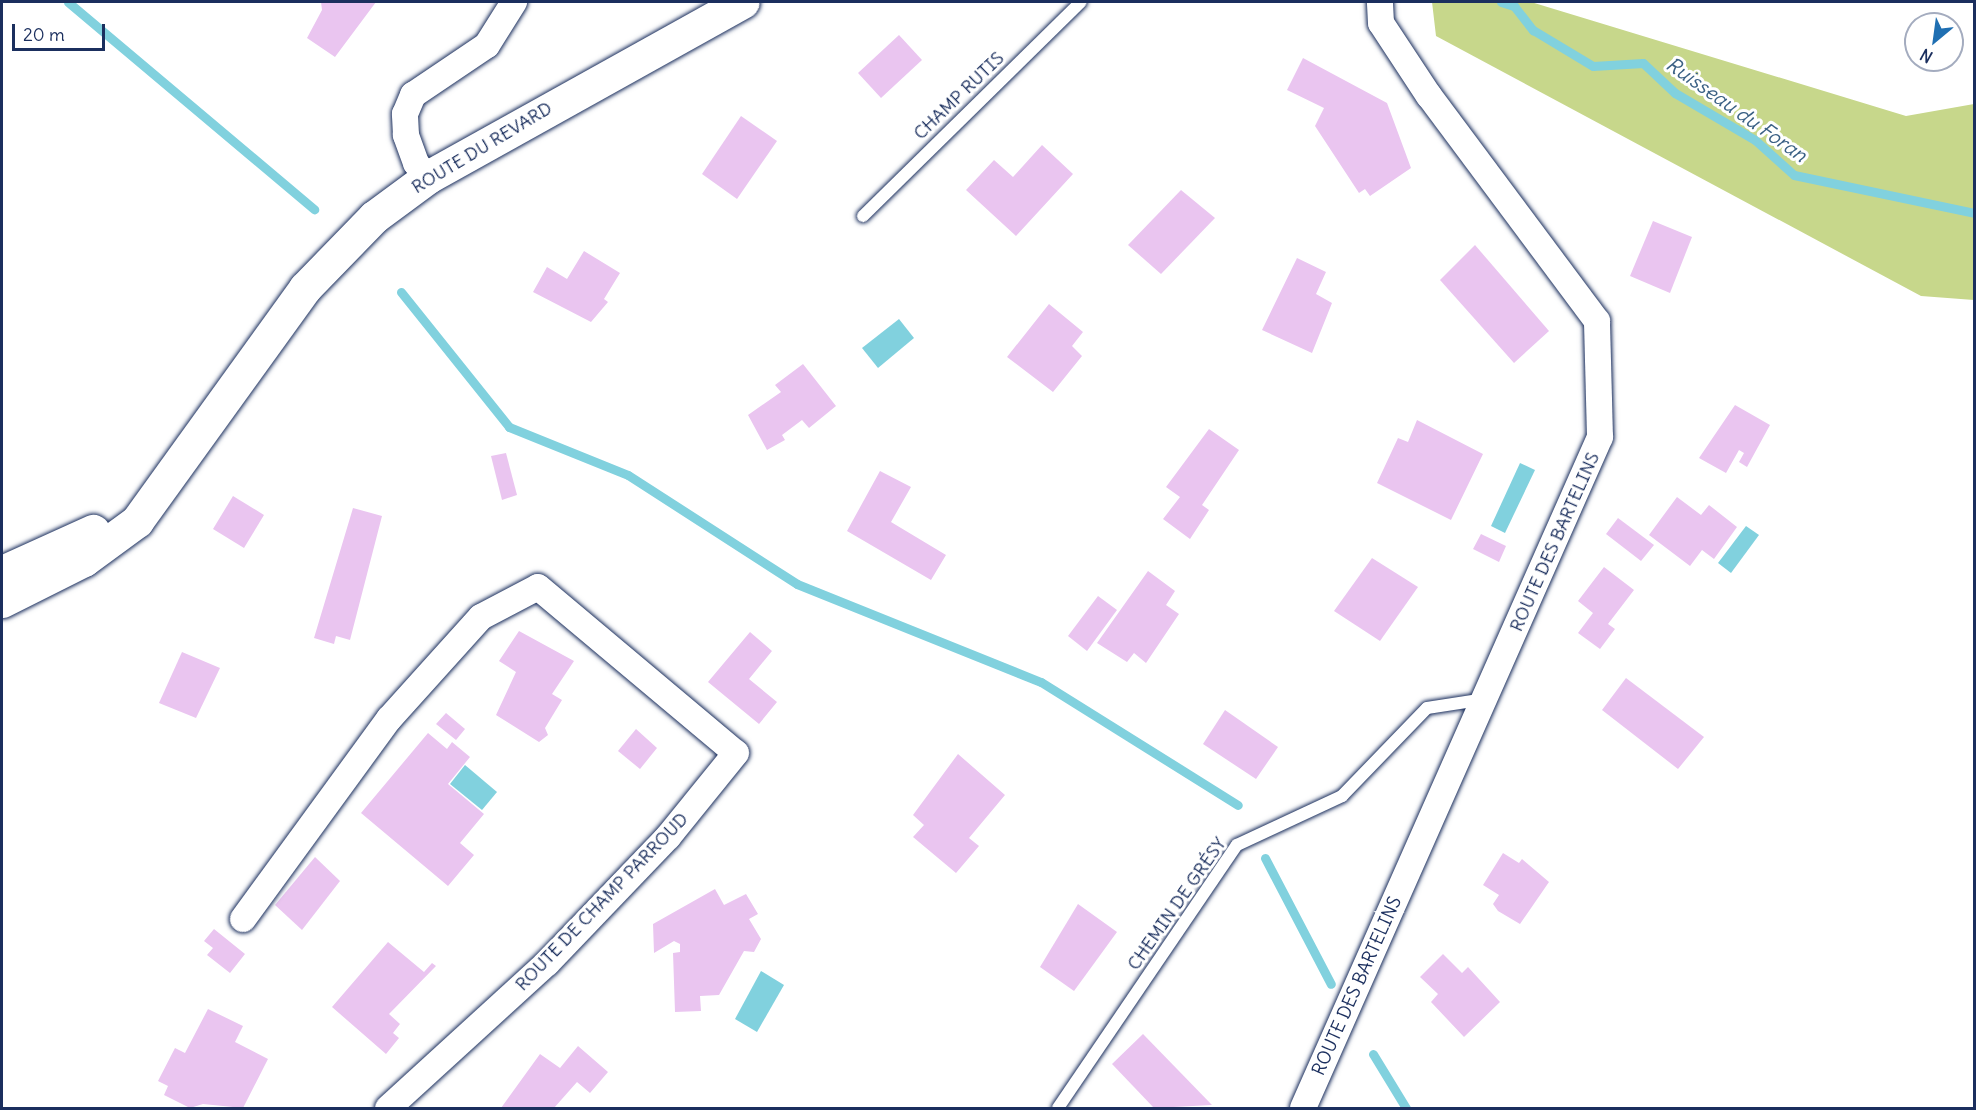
<!DOCTYPE html>
<html>
<head>
<meta charset="utf-8">
<style>
	body { margin:0 }
	#map { position:relative; width:1976px; height:1110px; overflow:hidden; background:#fff; font-family:Delius,sans-serif }
	div>[style] { position:absolute }
	[style*='--x'] { left:calc(var(--x)*1px); top:calc(var(--y)*1px); width:calc(var(--w)*1px); rotate:calc(var(--a)*1deg) }
	.green>* { inset:0; background:#c7d78b }
	.water>* { inset:0; background:#81d1de }
	.stream>* { height:9px; margin:-4.5px; padding:0 4.5px; transform-origin:4.5px; border-radius:4.5px; background:#81d1de }
	.building>* { inset:0; background:#eac5f0 }
	.roads { filter:drop-shadow(0 0 2px #1b2f5e) drop-shadow(0 0 2px #1b2f5e) }
	.lane>* { height:12px; margin:-6px; padding:0 6px; transform-origin:6px; border-radius:6px; background:#fff }
	.street>* { height:26px; margin:-13px; padding:0 13px; transform-origin:13px; border-radius:13px; background:#fff }
	.secondary>* { height:33px; margin:-16.5px; padding:0 16.5px; transform-origin:16.5px; border-radius:16.5px; background:#fff }
	span { translate:-50% -50%; white-space:nowrap; text-align:center; line-height:1.15; -webkit-text-stroke:6px #fff; paint-order:stroke }
	.street-label { font-size:18px; color:#1b2f5e }
	.water-label { font-size:20px; color:#3a6084; font-style:italic }
	.frame { position:absolute; inset:0; border:3px solid #1b2f5e; pointer-events:none }
	.north { position:absolute; left:1904px; top:12px; width:60px; height:60px; box-sizing:border-box; background:#fff; border:2px solid #a4acbf; border-radius:50%; rotate:209deg; font-size:16px; font-weight:700; line-height:24px; text-align:center; color:#1b2f5e }
	.north::after { content:''; display:block; margin:auto; width:21px; height:27px; background:#1f6fb2; clip-path:polygon(50% 0,100% 100%,50% 72%,0 100%) }
	.scale { position:absolute; left:12px; top:24px; width:93px; height:27px; box-sizing:border-box; border:3px solid #1b2f5e; border-top:0; padding-left:8px; font-size:18px; line-height:21px; white-space:nowrap; color:#1b2f5e; -webkit-text-stroke:4px #fff; paint-order:stroke }
</style>
</head>
<body>
<div id="map">
	<div class="green">
		<i style="clip-path:polygon(1432px 2px,1531px 2px,1906px 116px,1974px 104px,1974px 300px,1921px 296px,1436px 36px)"></i>
	</div>
	<div class="water">
		<i style="clip-path:polygon(899px 319px,914px 338px,878px 368px,862px 348px)"></i>
		<i style="clip-path:polygon(1520px 463px,1535px 470px,1505px 533px,1491px 526px)"></i>
		<i style="clip-path:polygon(1746px 526px,1759px 535px,1731px 573px,1718px 563px)"></i>
		<i style="clip-path:polygon(465px 765px,497px 792px,482px 810px,450px 784px)"></i>
		<i style="clip-path:polygon(761px 971px,784px 985px,757px 1032px,735px 1019px)"></i>
	</div>
	<div class="stream">
		<i style="--x:68;--y:2;--w:322;--a:40.1"></i>
		<i style="--x:1501;--y:2;--w:14;--a:17"></i>
		<i style="--x:1514;--y:6;--w:31;--a:52"></i>
		<i style="--x:1533;--y:30;--w:70;--a:31"></i>
		<i style="--x:1593;--y:66;--w:50;--a:-3.4"></i>
		<i style="--x:1643;--y:63;--w:44;--a:43.2"></i>
		<i style="--x:1675;--y:93;--w:93;--a:30.4"></i>
		<i style="--x:1755;--y:140;--w:52;--a:41.9"></i>
		<i style="--x:1794;--y:175;--w:184;--a:11.9"></i>
		<i style="--x:401;--y:292;--w:173;--a:51.3"></i>
		<i style="--x:509;--y:427;--w:128;--a:22"></i>
		<i style="--x:628;--y:475;--w:201;--a:32.8"></i>
		<i style="--x:797;--y:584;--w:263;--a:21.9"></i>
		<i style="--x:1041;--y:682;--w:232;--a:32"></i>
		<i style="--x:1265;--y:858;--w:142;--a:62.4"></i>
		<i style="--x:1373;--y:1054;--w:63;--a:58.6"></i>
	</div>
	<div class="building">
		<i style="clip-path:polygon(321px 2px,376px 2px,335px 57px,307px 38px,322px 10px)"></i>
		<i style="clip-path:polygon(899px 35px,922px 60px,881px 98px,858px 73px)"></i>
		<i style="clip-path:polygon(1303px 58px,1387px 103px,1411px 168px,1370px 196px,1365px 189px,1359px 193px,1315px 126px,1324px 108px,1287px 90px)"></i>
		<i style="clip-path:polygon(741px 116px,777px 141px,737px 199px,702px 174px)"></i>
		<i style="clip-path:polygon(1042px 145px,1073px 174px,1016px 236px,966px 190px,994px 160px,1013px 177px)"></i>
		<i style="clip-path:polygon(1181px 190px,1215px 218px,1161px 274px,1128px 245px)"></i>
		<i style="clip-path:polygon(1653px 221px,1692px 237px,1670px 293px,1630px 276px)"></i>
		<i style="clip-path:polygon(1475px 245px,1549px 331px,1514px 363px,1440px 280px)"></i>
		<i style="clip-path:polygon(584px 251px,620px 273px,604px 299px,608px 302px,591px 322px,533px 292px,547px 267px,567px 279px)"></i>
		<i style="clip-path:polygon(1297px 258px,1326px 272px,1316px 294px,1332px 303px,1312px 353px,1262px 330px)"></i>
		<i style="clip-path:polygon(1049px 304px,1083px 332px,1072px 346px,1082px 356px,1053px 392px,1007px 357px)"></i>
		<i style="clip-path:polygon(803px 364px,836px 406px,809px 428px,802px 420px,782px 435px,785px 440px,767px 450px,748px 415px,781px 392px,775px 385px)"></i>
		<i style="clip-path:polygon(1735px 405px,1770px 425px,1747px 467px,1739px 462px,1744px 453px,1739px 450px,1726px 473px,1699px 458px)"></i>
		<i style="clip-path:polygon(1417px 420px,1483px 454px,1451px 520px,1377px 483px,1398px 438px,1408px 442px)"></i>
		<i style="clip-path:polygon(1209px 429px,1239px 450px,1202px 505px,1209px 510px,1190px 539px,1163px 519px,1180px 497px,1166px 487px)"></i>
		<i style="clip-path:polygon(506px 453px,517px 495px,502px 500px,491px 456px)"></i>
		<i style="clip-path:polygon(880px 471px,911px 487px,891px 522px,946px 555px,931px 580px,847px 531px)"></i>
		<i style="clip-path:polygon(233px 496px,264px 515px,244px 548px,213px 529px)"></i>
		<i style="clip-path:polygon(1677px 497px,1701px 515px,1709px 505px,1737px 527px,1714px 559px,1702px 550px,1690px 566px,1649px 535px)"></i>
		<i style="clip-path:polygon(353px 508px,382px 516px,350px 640px,336px 636px,334px 644px,314px 638px)"></i>
		<i style="clip-path:polygon(1618px 518px,1654px 545px,1641px 561px,1606px 534px)"></i>
		<i style="clip-path:polygon(1481px 534px,1506px 546px,1499px 562px,1473px 549px)"></i>
		<i style="clip-path:polygon(1372px 558px,1418px 587px,1380px 641px,1334px 611px)"></i>
		<i style="clip-path:polygon(1604px 567px,1634px 590px,1608px 624px,1615px 629px,1600px 649px,1578px 633px,1593px 613px,1578px 601px)"></i>
		<i style="clip-path:polygon(1148px 571px,1175px 591px,1166px 605px,1179px 614px,1146px 663px,1134px 653px,1127px 662px,1097px 643px)"></i>
		<i style="clip-path:polygon(1098px 596px,1117px 610px,1087px 651px,1068px 636px)"></i>
		<i style="clip-path:polygon(519px 631px,574px 661px,552px 694px,562px 700px,545px 728px,548px 735px,539px 742px,496px 715px,516px 672px,499px 661px)"></i>
		<i style="clip-path:polygon(750px 632px,772px 651px,749px 679px,777px 702px,759px 724px,708px 682px)"></i>
		<i style="clip-path:polygon(182px 652px,220px 668px,196px 718px,159px 703px)"></i>
		<i style="clip-path:polygon(1626px 678px,1704px 737px,1678px 769px,1602px 710px)"></i>
		<i style="clip-path:polygon(1225px 710px,1278px 747px,1256px 779px,1203px 744px)"></i>
		<i style="clip-path:polygon(446px 713px,465px 729px,456px 740px,436px 724px)"></i>
		<i style="clip-path:polygon(636px 729px,657px 748px,640px 769px,618px 751px)"></i>
		<i style="clip-path:polygon(428px 733px,447px 749px,452px 742px,470px 757px,448px 784px,484px 814px,460px 843px,474px 855px,448px 886px,361px 813px)"></i>
		<i style="clip-path:polygon(958px 754px,1005px 795px,969px 838px,979px 846px,956px 873px,913px 837px,924px 825px,913px 815px)"></i>
		<i style="clip-path:polygon(1503px 853px,1519px 863px,1522px 859px,1549px 882px,1520px 924px,1498px 911px,1493px 904px,1499px 895px,1483px 885px)"></i>
		<i style="clip-path:polygon(315px 857px,340px 881px,302px 930px,275px 905px)"></i>
		<i style="clip-path:polygon(715px 889px,724px 905px,746px 894px,758px 914px,749px 919px,761px 939px,754px 952px,744px 951px,719px 995px,700px 996px,701px 1011px,675px 1012px,673px 953px,680px 952px,680px 944px,674px 941px,654px 953px,653px 924px)"></i>
		<i style="clip-path:polygon(1078px 904px,1117px 932px,1074px 991px,1040px 967px)"></i>
		<i style="clip-path:polygon(214px 929px,245px 954px,230px 973px,207px 955px,213px 948px,204px 941px)"></i>
		<i style="clip-path:polygon(388px 942px,424px 972px,432px 963px,436px 966px,389px 1014px,400px 1024px,393px 1033px,399px 1038px,386px 1054px,332px 1007px)"></i>
		<i style="clip-path:polygon(1443px 954px,1462px 973px,1468px 967px,1500px 1002px,1464px 1037px,1431px 1002px,1438px 994px,1420px 977px)"></i>
		<i style="clip-path:polygon(208px 1009px,243px 1026px,235px 1042px,268px 1059px,243px 1108px,203px 1104px,190px 1108px,164px 1095px,168px 1086px,158px 1081px,175px 1048px,185px 1053px)"></i>
		<i style="clip-path:polygon(1143px 1034px,1212px 1105px,1154px 1108px,1112px 1064px)"></i>
		<i style="clip-path:polygon(578px 1046px,608px 1072px,590px 1093px,577px 1082px,554px 1108px,501px 1108px,540px 1054px,560px 1068px)"></i>
	</div>
	<div class="roads">
		<div class="lane">
			<i style="--x:863;--y:216;--w:305;--a:-44.5"></i>
			<i style="--x:1058;--y:1108;--w:318;--a:-55.8"></i>
			<i style="--x:1237;--y:845;--w:116;--a:-25"></i>
			<i style="--x:1342;--y:796;--w:122;--a:-46"></i>
			<i style="--x:1427;--y:708;--w:59;--a:-8.8"></i>
		</div>
		<div class="street">
			<i style="--x:428;--y:177;--w:18;--a:-131"></i>
			<i style="--x:416;--y:163;--w:30;--a:-110"></i>
			<i style="--x:406;--y:135;--w:21;--a:-93"></i>
			<i style="--x:405;--y:114;--w:21;--a:-67"></i>
			<i style="--x:413;--y:95;--w:89;--a:-34"></i>
			<i style="--x:487;--y:45;--w:51;--a:-57.9"></i>
			<i style="--x:243;--y:919;--w:248;--a:-53.9"></i>
			<i style="--x:389;--y:719;--w:137;--a:-48"></i>
			<i style="--x:481;--y:617;--w:64;--a:-27.8"></i>
			<i style="--x:538;--y:587;--w:258;--a:40"></i>
			<i style="--x:736;--y:753;--w:108;--a:129"></i>
			<i style="--x:668;--y:837;--w:175;--a:133.8"></i>
			<i style="--x:547;--y:963;--w:215;--a:137.6"></i>
			<i style="--x:1303;--y:1108;--w:734;--a:-66.12"></i>
			<i style="--x:1600;--y:437;--w:116;--a:-91.5"></i>
			<i style="--x:1597;--y:321;--w:281;--a:-126.7"></i>
			<i style="--x:1429;--y:96;--w:87;--a:-123.3"></i>
			<i style="--x:1381;--y:23;--w:21;--a:-93"></i>
		</div>
		<div class="secondary">
			<i style="--x:2;--y:572;--w:100;--a:-24.3"></i>
			<i style="--x:2;--y:601;--w:92;--a:-26.6"></i>
			<i style="--x:84;--y:560;--w:66;--a:-36.3"></i>
			<i style="--x:137;--y:521;--w:287;--a:-54.2"></i>
			<i style="--x:305;--y:288;--w:99;--a:-45.8"></i>
			<i style="--x:374;--y:217;--w:67;--a:-36.5"></i>
			<i style="--x:428;--y:177;--w:360;--a:-29.1"></i>
		</div>
	</div>
	<div class="street-label">
		<span style="left:959px;top:96px;rotate:-44deg">CHAMP RUTIS</span>
		<span style="left:482px;top:148px;rotate:-31deg">ROUTE DU REVARD</span>
		<span style="left:1555px;top:542px;rotate:-66deg">ROUTE DES BARTELINS</span>
		<span style="left:602px;top:902px;rotate:-46deg">ROUTE DE CHAMP PARROUD</span>
		<span style="left:1177px;top:904px;rotate:-55deg">CHEMIN DE GRÉSY</span>
		<span style="left:1357px;top:986px;rotate:-66deg">ROUTE DES BARTELINS</span>
	</div>
	<div class="water-label">
		<span style="left:1737px;top:109px;rotate:35deg">Ruisseau du Foran</span>
	</div>
	<div class="frame"></div>
	<div class="north">N</div>
	<div class="scale">20 m</div>
</div>
</body>
</html>
